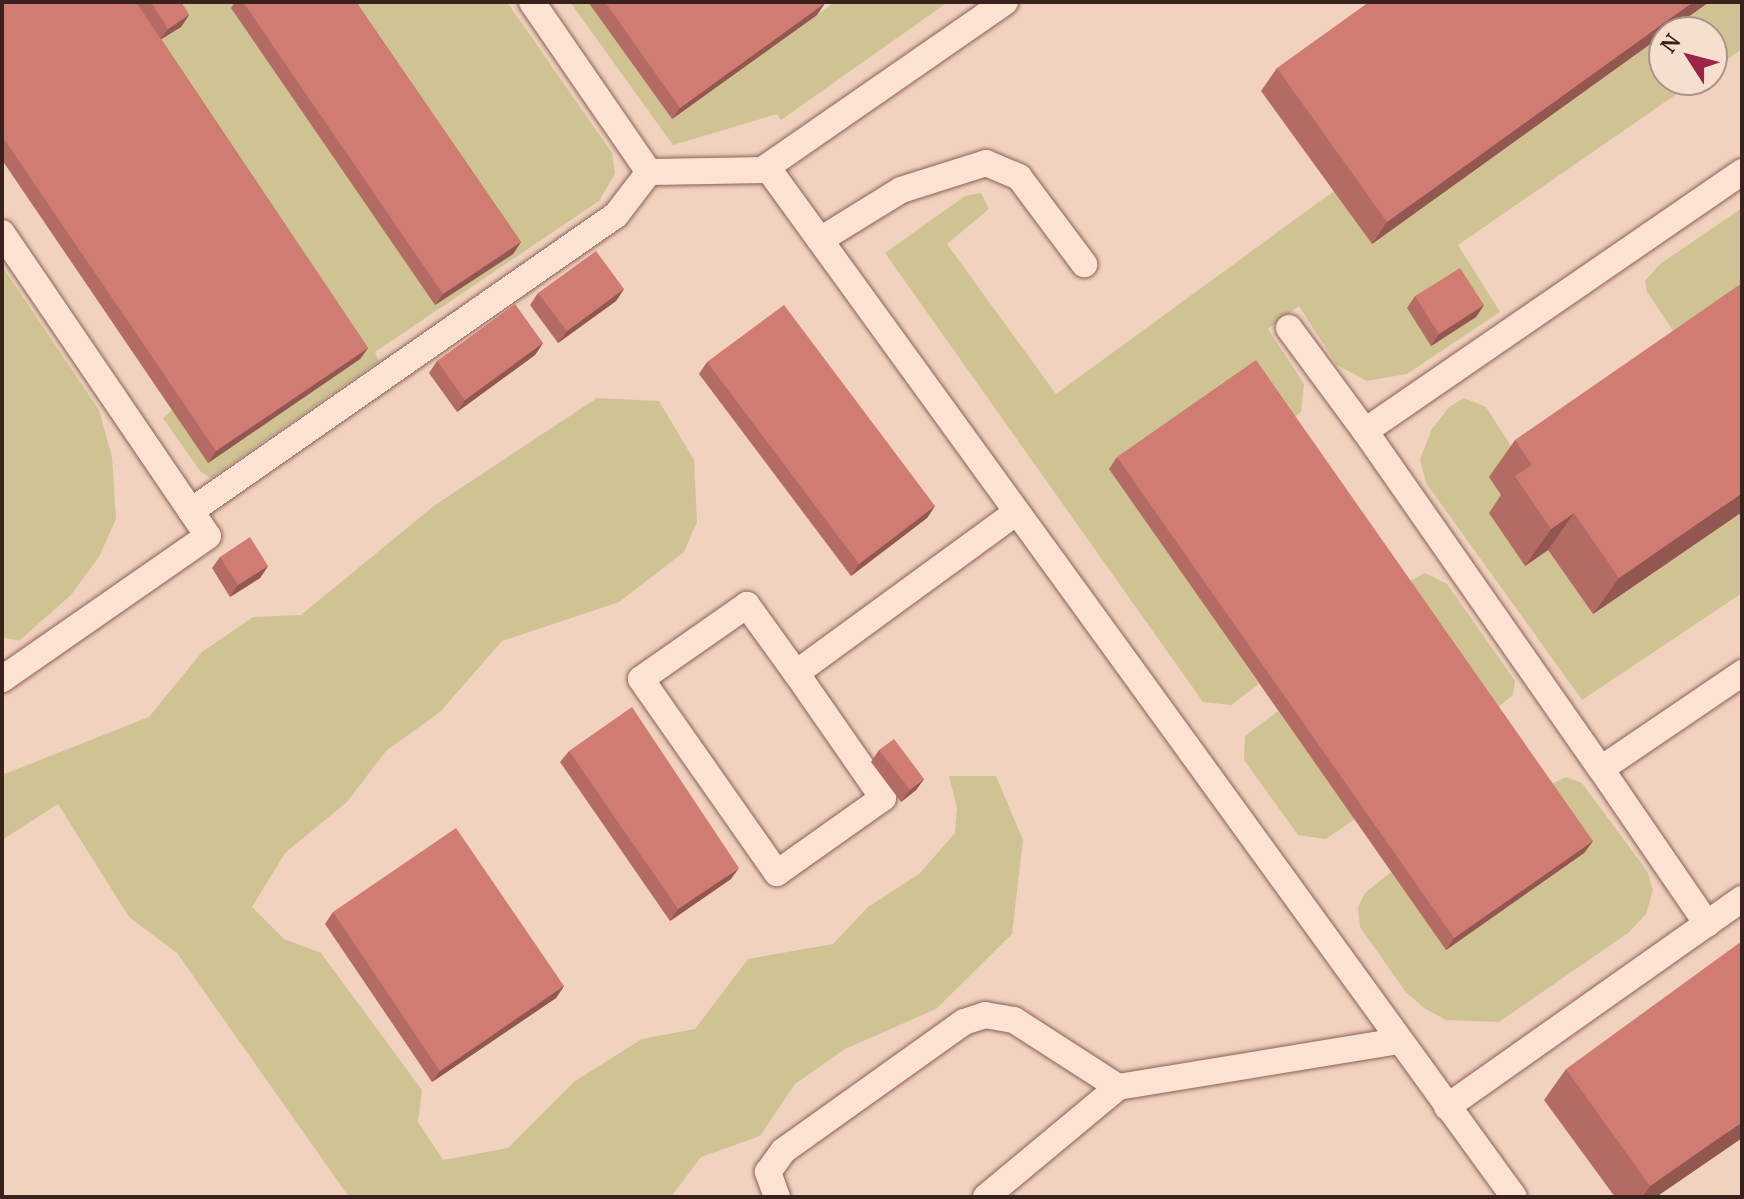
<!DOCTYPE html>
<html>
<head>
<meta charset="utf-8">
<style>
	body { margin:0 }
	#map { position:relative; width:1744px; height:1199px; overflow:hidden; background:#f1d2bf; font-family:"PT Serif",serif }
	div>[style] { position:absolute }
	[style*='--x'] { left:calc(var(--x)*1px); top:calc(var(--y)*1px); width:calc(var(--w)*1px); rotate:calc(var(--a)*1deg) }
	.green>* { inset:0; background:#cfc393 }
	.roads { filter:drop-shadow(0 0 2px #8b6156) drop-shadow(0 0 2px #8b6156) }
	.lane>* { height:26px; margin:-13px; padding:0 13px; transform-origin:13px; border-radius:13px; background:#fbe2d3 }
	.wall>* { inset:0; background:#b46b63 }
	.shaded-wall>* { inset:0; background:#925750 }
	.building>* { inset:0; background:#d17c73 }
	span { translate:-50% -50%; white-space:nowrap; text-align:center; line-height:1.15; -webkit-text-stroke:6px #f7dfd0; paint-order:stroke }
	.frame { position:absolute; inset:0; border:4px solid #39211c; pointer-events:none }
	.north { position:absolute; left:1648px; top:16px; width:80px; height:80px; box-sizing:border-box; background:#f7dfd0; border:2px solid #ab9388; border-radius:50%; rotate:306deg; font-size:22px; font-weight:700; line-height:32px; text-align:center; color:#39211c }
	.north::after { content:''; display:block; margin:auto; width:28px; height:36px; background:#9d234b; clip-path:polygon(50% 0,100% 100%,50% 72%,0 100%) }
</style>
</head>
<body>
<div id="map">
	<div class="green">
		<i style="clip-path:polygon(120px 2px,507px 2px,612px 153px,615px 174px,599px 201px,375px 352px,379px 361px,211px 478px,200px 471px,163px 418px,172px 410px,209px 462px)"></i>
		<i style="clip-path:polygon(570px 2px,588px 2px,672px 119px,835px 2px,948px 2px,781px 120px,777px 114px,673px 145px)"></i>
		<i style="clip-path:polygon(1709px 2px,1742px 2px,1742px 49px,1712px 70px,1712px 32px,1667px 32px)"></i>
		<i style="clip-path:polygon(1664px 34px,1664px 80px,1697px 80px,1458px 245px,1500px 312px,1407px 374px,1367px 381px,1337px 365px,1299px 306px,1268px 329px,1304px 384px,1301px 412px,1284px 425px,1110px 469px,1259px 684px,1231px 705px,1203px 702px,885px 253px,965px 196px,981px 193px,989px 209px,947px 244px,1056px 394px,1334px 191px,1372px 244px)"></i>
		<i style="clip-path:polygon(1742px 208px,1742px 302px,1682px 344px,1647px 292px,1645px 281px,1660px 264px)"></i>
		<i style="clip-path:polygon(2px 266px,99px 410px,112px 457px,116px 519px,99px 557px,71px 595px,19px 641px,2px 637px)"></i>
		<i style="clip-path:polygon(597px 398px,659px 401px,694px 460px,697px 522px,684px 552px,619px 602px,502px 641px,440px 712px,386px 751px,347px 802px,285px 853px,252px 907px,284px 939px,321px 953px,422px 1090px,418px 1122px,443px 1160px,508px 1148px,575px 1081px,642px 1039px,695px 1029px,748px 959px,833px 944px,868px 907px,919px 874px,955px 833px,957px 808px,949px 776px,996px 776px,1023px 840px,1012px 934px,936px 1009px,845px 1049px,795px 1084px,760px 1136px,701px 1157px,671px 1197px,349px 1197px,177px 953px,129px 917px,58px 804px,2px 840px,2px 775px,149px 717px,202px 652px,253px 617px,301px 615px,435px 505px)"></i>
		<i style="clip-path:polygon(1464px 398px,1486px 407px,1518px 457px,1548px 550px,1593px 614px,1742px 511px,1742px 593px,1582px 700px,1426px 483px,1420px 459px,1432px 429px,1449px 407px)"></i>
		<i style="clip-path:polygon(1425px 573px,1447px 584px,1515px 681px,1513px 695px,1488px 715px,1399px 587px)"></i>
		<i style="clip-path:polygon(1278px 711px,1355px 819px,1326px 839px,1298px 835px,1244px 760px,1245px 736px)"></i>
		<i style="clip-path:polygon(1566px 777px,1582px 783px,1647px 871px,1653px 890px,1646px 914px,1628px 933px,1499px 1022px,1446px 1020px,1424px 1008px,1405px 991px,1360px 927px,1358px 907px,1365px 893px,1391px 872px,1447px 949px,1584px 853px,1540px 789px)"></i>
	</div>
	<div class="roads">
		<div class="lane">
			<i style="--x:532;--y:2;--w:206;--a:55.5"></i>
			<i style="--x:649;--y:172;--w:120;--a:-1"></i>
			<i style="--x:1005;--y:2;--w:290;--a:145.3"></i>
			<i style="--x:767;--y:167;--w:1272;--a:54.05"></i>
			<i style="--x:1742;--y:172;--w:457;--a:145.5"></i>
			<i style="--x:1365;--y:431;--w:412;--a:55.1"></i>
			<i style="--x:1601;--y:769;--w:171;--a:-34.2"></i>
			<i style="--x:2;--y:233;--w:366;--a:55.8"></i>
			<i style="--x:208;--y:536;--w:251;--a:145.2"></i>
			<i style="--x:820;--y:240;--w:95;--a:-31.7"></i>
			<i style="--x:901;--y:190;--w:89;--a:-17.6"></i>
			<i style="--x:986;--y:163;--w:36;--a:23"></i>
			<i style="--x:1019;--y:177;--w:109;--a:53.2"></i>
			<i style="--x:1289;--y:328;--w:128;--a:53.6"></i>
			<i style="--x:191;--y:511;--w:518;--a:-34.86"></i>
			<i style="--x:616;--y:215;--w:54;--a:-52.5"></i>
			<i style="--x:796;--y:673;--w:84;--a:-125.8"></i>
			<i style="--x:747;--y:605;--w:129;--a:145.1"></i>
			<i style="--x:641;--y:679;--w:237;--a:55"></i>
			<i style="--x:777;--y:873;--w:130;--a:-35.3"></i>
			<i style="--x:883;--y:798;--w:152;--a:-124.8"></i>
			<i style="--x:796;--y:673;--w:273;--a:-36.1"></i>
			<i style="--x:1601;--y:769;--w:188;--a:55.6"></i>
			<i style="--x:1447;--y:1107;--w:361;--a:-35.2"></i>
			<i style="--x:777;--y:1197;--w:27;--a:-110"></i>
			<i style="--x:768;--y:1172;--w:26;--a:-54"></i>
			<i style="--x:783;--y:1151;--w:222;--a:-35.5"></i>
			<i style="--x:964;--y:1022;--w:22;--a:-18"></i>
			<i style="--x:985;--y:1015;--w:29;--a:10"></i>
			<i style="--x:1014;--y:1020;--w:124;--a:32.8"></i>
			<i style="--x:1118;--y:1087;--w:285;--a:-9.3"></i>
			<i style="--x:986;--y:1197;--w:172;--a:-39.8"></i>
		</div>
	</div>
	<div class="wall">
		<i style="clip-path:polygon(2px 2px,181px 2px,189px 15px,181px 27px,161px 39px,368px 348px,360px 359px,208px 463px,2px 160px)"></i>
		<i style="clip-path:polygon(235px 2px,356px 2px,521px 242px,513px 254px,435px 305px,231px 8px)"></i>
		<i style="clip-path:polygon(588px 2px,824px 2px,825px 3px,817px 15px,672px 119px)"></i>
		<i style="clip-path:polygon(1709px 2px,1372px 244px,1261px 91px,1277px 68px)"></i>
		<i style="clip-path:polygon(624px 289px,616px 301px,558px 343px,530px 305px,538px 293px)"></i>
		<i style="clip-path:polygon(1415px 296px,1484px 305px,1476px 317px,1431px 346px,1407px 308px)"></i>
		<i style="clip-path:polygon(543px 343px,535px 355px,457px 412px,429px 373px,437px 361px)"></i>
		<i style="clip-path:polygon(707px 362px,935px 506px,927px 518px,851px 576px,699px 374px)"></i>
		<i style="clip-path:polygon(1515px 440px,1742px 512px,1593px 614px,1548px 550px,1525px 566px,1489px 513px,1501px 495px,1489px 477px)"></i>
		<i style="clip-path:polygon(1117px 457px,1593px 841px,1584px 853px,1446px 950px,1109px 469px)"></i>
		<i style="clip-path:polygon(220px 557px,268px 566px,260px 578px,230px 597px,212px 568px)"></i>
		<i style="clip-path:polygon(879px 750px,924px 779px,916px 790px,901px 802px,871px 762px)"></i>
		<i style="clip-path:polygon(569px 751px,731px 879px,670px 921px,560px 762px)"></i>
		<i style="clip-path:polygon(333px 912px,564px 986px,556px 998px,432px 1082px,325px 924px)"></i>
		<i style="clip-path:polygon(1566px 1069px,1742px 1138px,1656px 1197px,1615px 1197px,1544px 1100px)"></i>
	</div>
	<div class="shaded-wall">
		<i style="clip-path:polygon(1693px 2px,1709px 2px,1667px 32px,1664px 32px,1664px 34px,1372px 244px,1387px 222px)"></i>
		<i style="clip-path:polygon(825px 3px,817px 15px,672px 119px,680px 108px)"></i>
		<i style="clip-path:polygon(189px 15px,181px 27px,160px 40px,168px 29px)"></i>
		<i style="clip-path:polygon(521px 242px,513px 254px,435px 305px,443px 294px)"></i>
		<i style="clip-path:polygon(624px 289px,616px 301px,558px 343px,567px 331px)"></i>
		<i style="clip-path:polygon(1484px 305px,1476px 317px,1431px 346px,1439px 334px)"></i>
		<i style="clip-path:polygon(543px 343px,535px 355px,457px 412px,465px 400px)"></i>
		<i style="clip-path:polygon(368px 348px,360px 359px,208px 463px,216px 451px)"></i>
		<i style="clip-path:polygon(1742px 493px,1742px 512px,1593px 614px,1619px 578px)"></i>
		<i style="clip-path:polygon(935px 506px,927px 518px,851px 576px,859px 564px)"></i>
		<i style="clip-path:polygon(1574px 513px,1548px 550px,1525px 566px,1551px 529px)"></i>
		<i style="clip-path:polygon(268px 566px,260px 578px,230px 597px,238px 585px)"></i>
		<i style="clip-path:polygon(924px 779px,916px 790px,901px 802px,910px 790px)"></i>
		<i style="clip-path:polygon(1593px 841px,1584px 853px,1446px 950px,1454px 938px)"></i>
		<i style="clip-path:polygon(739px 868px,731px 879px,670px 921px,678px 909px)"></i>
		<i style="clip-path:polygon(564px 986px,556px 998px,432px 1082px,440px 1071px)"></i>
		<i style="clip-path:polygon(1742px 1122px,1742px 1138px,1656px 1197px,1642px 1197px,1650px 1186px)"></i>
	</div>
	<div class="building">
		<i style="clip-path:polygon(2px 2px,136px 2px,368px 348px,216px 451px,2px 136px)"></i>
		<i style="clip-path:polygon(151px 2px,181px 2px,189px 15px,168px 29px)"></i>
		<i style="clip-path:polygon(243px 2px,356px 2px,521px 242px,443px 294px)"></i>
		<i style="clip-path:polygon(605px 2px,824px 2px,825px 3px,680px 108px)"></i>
		<i style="clip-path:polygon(1369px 2px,1693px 2px,1387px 222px,1277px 68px)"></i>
		<i style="clip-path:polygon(596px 251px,624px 289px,567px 331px,538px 293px)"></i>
		<i style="clip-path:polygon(1460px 268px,1484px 305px,1439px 334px,1415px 296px)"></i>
		<i style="clip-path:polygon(1742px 283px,1742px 493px,1619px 578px,1574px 513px,1551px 529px,1515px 476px,1532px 465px,1515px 440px)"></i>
		<i style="clip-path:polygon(515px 304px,543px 343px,465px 400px,437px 361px)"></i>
		<i style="clip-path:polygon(784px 305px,935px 506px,859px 564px,707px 362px)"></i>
		<i style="clip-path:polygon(1256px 360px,1593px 841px,1454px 938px,1117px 457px)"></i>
		<i style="clip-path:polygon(250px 537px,268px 566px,238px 585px,220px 557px)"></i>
		<i style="clip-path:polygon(632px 707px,739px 868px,678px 909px,569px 751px)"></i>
		<i style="clip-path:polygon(894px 739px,924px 779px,910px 790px,879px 750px)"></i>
		<i style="clip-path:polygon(456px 828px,564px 986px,440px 1071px,333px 912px)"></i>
		<i style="clip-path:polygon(1742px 941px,1742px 1122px,1650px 1186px,1566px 1069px)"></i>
	</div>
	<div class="frame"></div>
	<div class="north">N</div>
</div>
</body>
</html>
